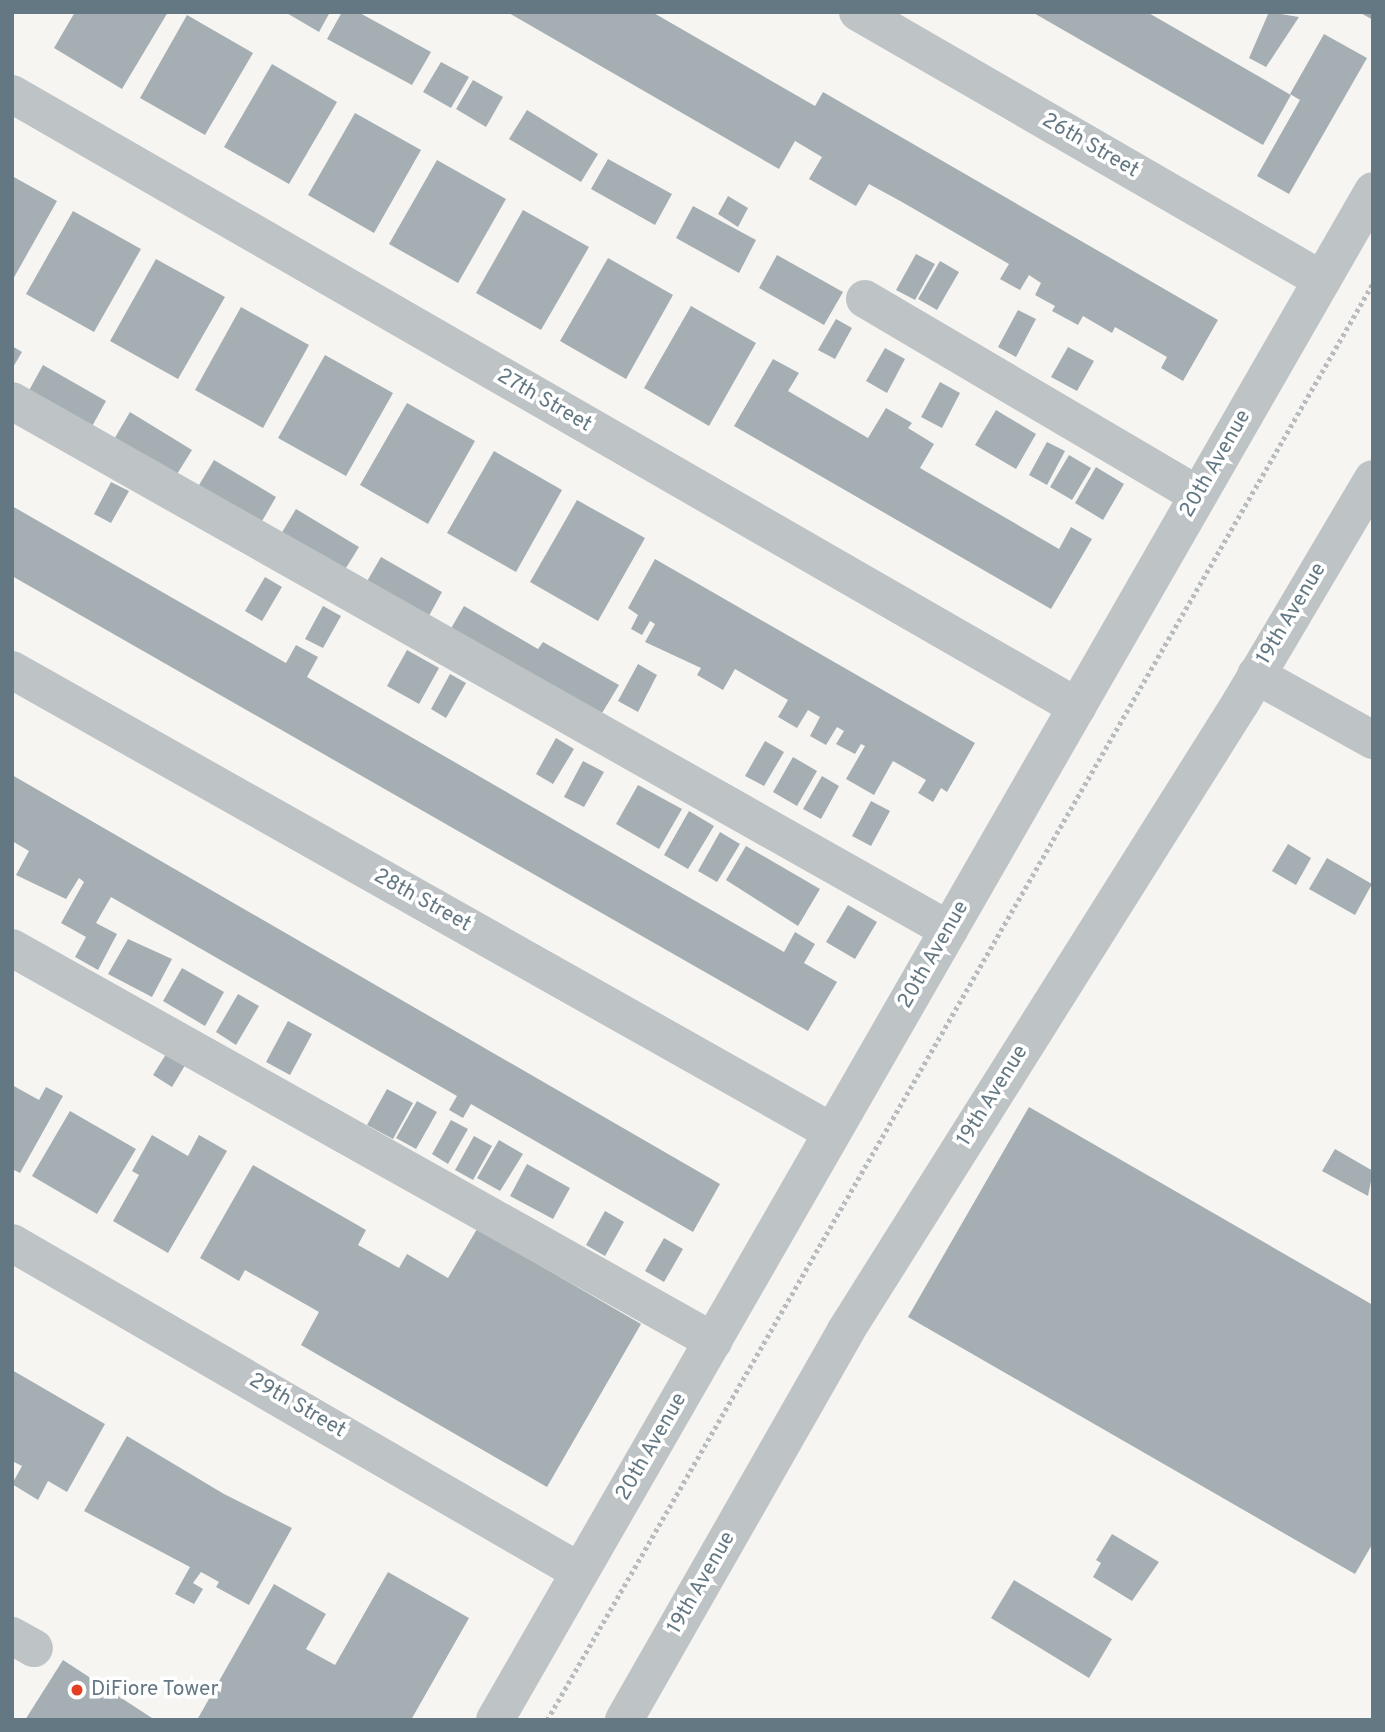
<!DOCTYPE html>
<html>
<head>
<meta charset="utf-8">
<style>
	body { margin:0 }
	#map { position:relative; width:1385px; height:1732px; overflow:hidden; background:#f6f5f2; font-family:Overpass,sans-serif }
	div>[style] { position:absolute }
	[style*='--x'] { left:calc(var(--x)*1px); top:calc(var(--y)*1px); width:calc(var(--w)*1px); rotate:calc(var(--a)*1deg) }
	.building>* { inset:0; background:#a5afb3 }
	.path>* { height:4.5px; margin-top:-2.25px; transform-origin:0; background:repeating-linear-gradient(90deg,#b8bcbe 0 3.5px,transparent 0 7px) }
	.minor>* { height:38px; margin:-19px; padding:0 19px; transform-origin:19px; border-radius:19px; background:#bec3c6 }
	.dots>* { width:19px; height:19px; translate:-50% -50%; box-sizing:border-box; border:4px solid #fff; border-radius:50% }
	span { translate:-50% -50%; white-space:nowrap; text-align:center; line-height:1.15; -webkit-text-stroke:7px #fff; paint-order:stroke }
	.street-label { font-size:21px; color:#647883 }
	.poi-label { font-size:21px; color:#647883 }
	.left { translate:0 -50%; text-align:left }
	.frame { position:absolute; inset:0; border:14px solid #647883; pointer-events:none }
</style>
</head>
<body>
<div id="map">
	<div class="building">
		<i style="clip-path:polygon(75px 12px,168px 12px,122px 89px,54px 48px)"></i>
		<i style="clip-path:polygon(285px 12px,330px 12px,319px 32px)"></i>
		<i style="clip-path:polygon(342px 12px,358px 12px,431px 52px,412px 85px,327px 39px)"></i>
		<i style="clip-path:polygon(507px 12px,652px 12px,815px 106px,823px 92px,1218px 320px,1183px 381px,1161px 368px,1167px 357px,1115px 327px,1112px 333px,1083px 316px,1078px 325px,1052px 311px,1055px 306px,1035px 295px,1041px 283px,1029px 275px,1020px 290px,1000px 279px,1009px 264px,902px 202px,869px 184px,856px 206px,809px 179px,822px 157px,795px 141px,779px 169px)"></i>
		<i style="clip-path:polygon(1032px 12px,1147px 12px,1291px 95px,1263px 145px)"></i>
		<i style="clip-path:polygon(1269px 12px,1299px 17px,1266px 67px,1249px 58px)"></i>
		<i style="clip-path:polygon(1359px 12px,1373px 12px,1373px 20px)"></i>
		<i style="clip-path:polygon(187px 15px,253px 53px,205px 135px,140px 98px)"></i>
		<i style="clip-path:polygon(1324px 34px,1367px 58px,1289px 194px,1257px 176px,1300px 100px,1290px 94px)"></i>
		<i style="clip-path:polygon(441px 62px,469px 77px,451px 108px,423px 92px)"></i>
		<i style="clip-path:polygon(272px 64px,337px 102px,289px 184px,224px 147px)"></i>
		<i style="clip-path:polygon(473px 80px,503px 97px,486px 127px,456px 109px)"></i>
		<i style="clip-path:polygon(527px 110px,598px 154px,581px 182px,509px 139px)"></i>
		<i style="clip-path:polygon(355px 113px,421px 150px,374px 233px,308px 195px)"></i>
		<i style="clip-path:polygon(608px 159px,672px 194px,655px 225px,591px 189px)"></i>
		<i style="clip-path:polygon(437px 160px,506px 199px,458px 283px,389px 244px)"></i>
		<i style="clip-path:polygon(12px 176px,57px 201px,12px 281px)"></i>
		<i style="clip-path:polygon(728px 196px,748px 208px,738px 227px,718px 214px)"></i>
		<i style="clip-path:polygon(693px 206px,756px 240px,739px 273px,676px 238px)"></i>
		<i style="clip-path:polygon(523px 210px,589px 247px,541px 330px,476px 293px)"></i>
		<i style="clip-path:polygon(73px 211px,141px 249px,94px 332px,26px 294px)"></i>
		<i style="clip-path:polygon(916px 254px,935px 264px,915px 300px,896px 290px)"></i>
		<i style="clip-path:polygon(777px 255px,843px 292px,824px 325px,759px 288px)"></i>
		<i style="clip-path:polygon(608px 258px,673px 295px,626px 379px,560px 341px)"></i>
		<i style="clip-path:polygon(156px 259px,225px 297px,178px 379px,110px 341px)"></i>
		<i style="clip-path:polygon(940px 261px,959px 272px,937px 310px,918px 299px)"></i>
		<i style="clip-path:polygon(691px 306px,756px 343px,709px 426px,644px 388px)"></i>
		<i style="clip-path:polygon(241px 307px,309px 345px,263px 428px,195px 390px)"></i>
		<i style="clip-path:polygon(1018px 310px,1036px 319px,1016px 357px,998px 347px)"></i>
		<i style="clip-path:polygon(836px 319px,852px 328px,835px 359px,818px 350px)"></i>
		<i style="clip-path:polygon(12px 346px,22px 352px,12px 369px)"></i>
		<i style="clip-path:polygon(1068px 347px,1094px 361px,1077px 391px,1051px 377px)"></i>
		<i style="clip-path:polygon(885px 348px,905px 359px,887px 393px,866px 381px)"></i>
		<i style="clip-path:polygon(325px 355px,393px 393px,346px 476px,278px 438px)"></i>
		<i style="clip-path:polygon(773px 359px,799px 373px,788px 391px,868px 438px,886px 408px,912px 423px,908px 428px,934px 444px,920px 468px,1059px 549px,1071px 527px,1092px 539px,1051px 609px,734px 426px)"></i>
		<i style="clip-path:polygon(43px 365px,106px 401px,90px 430px,27px 394px)"></i>
		<i style="clip-path:polygon(940px 382px,960px 393px,942px 428px,921px 417px)"></i>
		<i style="clip-path:polygon(407px 403px,475px 441px,428px 524px,360px 485px)"></i>
		<i style="clip-path:polygon(996px 410px,1036px 434px,1016px 469px,975px 445px)"></i>
		<i style="clip-path:polygon(130px 412px,192px 450px,174px 479px,113px 441px)"></i>
		<i style="clip-path:polygon(1047px 442px,1065px 451px,1047px 485px,1029px 475px)"></i>
		<i style="clip-path:polygon(494px 451px,562px 490px,516px 572px,447px 533px)"></i>
		<i style="clip-path:polygon(1069px 455px,1091px 468px,1072px 500px,1050px 487px)"></i>
		<i style="clip-path:polygon(214px 460px,276px 497px,258px 528px,196px 490px)"></i>
		<i style="clip-path:polygon(1096px 467px,1124px 484px,1103px 520px,1075px 503px)"></i>
		<i style="clip-path:polygon(111px 482px,129px 491px,111px 523px,94px 514px)"></i>
		<i style="clip-path:polygon(577px 500px,645px 538px,598px 621px,530px 582px)"></i>
		<i style="clip-path:polygon(12px 506px,286px 663px,296px 645px,318px 657px,307px 677px,784px 952px,795px 932px,815px 944px,804px 963px,837px 982px,808px 1031px,12px 576px)"></i>
		<i style="clip-path:polygon(296px 509px,359px 547px,341px 576px,278px 539px)"></i>
		<i style="clip-path:polygon(381px 557px,442px 592px,424px 625px,362px 590px)"></i>
		<i style="clip-path:polygon(655px 559px,975px 743px,947px 792px,941px 788px,933px 802px,918px 793px,926px 780px,893px 761px,874px 795px,846px 779px,865px 746px,861px 744px,855px 754px,836px 744px,844px 731px,837px 727px,826px 745px,810px 736px,820px 717px,808px 710px,797px 728px,778px 717px,788px 700px,735px 669px,723px 690px,697px 675px,701px 668px,645px 642px,655px 624px,650px 621px,642px 635px,631px 629px,638px 615px,628px 608px)"></i>
		<i style="clip-path:polygon(265px 577px,282px 587px,262px 621px,245px 611px)"></i>
		<i style="clip-path:polygon(323px 606px,341px 616px,323px 648px,305px 639px)"></i>
		<i style="clip-path:polygon(464px 606px,538px 649px,543px 642px,619px 685px,596px 723px,446px 637px)"></i>
		<i style="clip-path:polygon(407px 650px,439px 668px,419px 704px,387px 686px)"></i>
		<i style="clip-path:polygon(638px 664px,657px 675px,638px 712px,618px 701px)"></i>
		<i style="clip-path:polygon(450px 674px,466px 683px,446px 718px,431px 709px)"></i>
		<i style="clip-path:polygon(556px 738px,574px 749px,553px 784px,536px 774px)"></i>
		<i style="clip-path:polygon(765px 741px,784px 752px,764px 786px,745px 776px)"></i>
		<i style="clip-path:polygon(793px 757px,817px 771px,797px 806px,773px 792px)"></i>
		<i style="clip-path:polygon(583px 761px,604px 772px,584px 807px,564px 797px)"></i>
		<i style="clip-path:polygon(12px 775px,720px 1184px,693px 1232px,471px 1104px,463px 1118px,449px 1110px,457px 1096px,111px 897px,96px 923px,117px 934px,98px 970px,75px 957px,86px 937px,61px 923px,84px 882px,79px 878px,66px 899px,16px 875px,29px 851px,12px 841px)"></i>
		<i style="clip-path:polygon(822px 776px,839px 786px,821px 819px,803px 809px)"></i>
		<i style="clip-path:polygon(638px 785px,682px 809px,659px 849px,616px 824px)"></i>
		<i style="clip-path:polygon(871px 801px,890px 811px,871px 846px,852px 836px)"></i>
		<i style="clip-path:polygon(689px 811px,714px 826px,688px 869px,664px 855px)"></i>
		<i style="clip-path:polygon(720px 832px,740px 844px,717px 882px,698px 871px)"></i>
		<i style="clip-path:polygon(1288px 844px,1311px 858px,1296px 885px,1272px 871px)"></i>
		<i style="clip-path:polygon(746px 846px,820px 889px,798px 926px,726px 880px)"></i>
		<i style="clip-path:polygon(1327px 858px,1372px 884px,1355px 915px,1309px 889px)"></i>
		<i style="clip-path:polygon(848px 905px,877px 922px,855px 959px,826px 942px)"></i>
		<i style="clip-path:polygon(128px 939px,172px 959px,152px 997px,108px 974px)"></i>
		<i style="clip-path:polygon(182px 968px,224px 992px,205px 1026px,163px 1001px)"></i>
		<i style="clip-path:polygon(238px 994px,259px 1006px,236px 1045px,216px 1032px)"></i>
		<i style="clip-path:polygon(288px 1021px,312px 1034px,290px 1075px,266px 1062px)"></i>
		<i style="clip-path:polygon(168px 1051px,187px 1062px,172px 1087px,153px 1075px)"></i>
		<i style="clip-path:polygon(12px 1085px,39px 1100px,46px 1087px,63px 1096px,20px 1173px,12px 1169px)"></i>
		<i style="clip-path:polygon(387px 1089px,413px 1103px,393px 1139px,367px 1125px)"></i>
		<i style="clip-path:polygon(417px 1101px,437px 1112px,416px 1149px,396px 1138px)"></i>
		<i style="clip-path:polygon(1029px 1107px,1373px 1305px,1373px 1543px,1355px 1574px,908px 1317px)"></i>
		<i style="clip-path:polygon(70px 1111px,136px 1149px,97px 1214px,32px 1176px)"></i>
		<i style="clip-path:polygon(451px 1120px,468px 1129px,448px 1164px,432px 1154px)"></i>
		<i style="clip-path:polygon(152px 1135px,188px 1156px,199px 1135px,227px 1151px,168px 1253px,113px 1221px,139px 1175px,132px 1171px)"></i>
		<i style="clip-path:polygon(474px 1136px,492px 1146px,473px 1180px,455px 1170px)"></i>
		<i style="clip-path:polygon(499px 1140px,523px 1154px,500px 1191px,477px 1178px)"></i>
		<i style="clip-path:polygon(1335px 1149px,1373px 1171px,1368px 1196px,1322px 1171px)"></i>
		<i style="clip-path:polygon(527px 1164px,570px 1188px,553px 1219px,510px 1196px)"></i>
		<i style="clip-path:polygon(253px 1165px,366px 1230px,358px 1245px,399px 1268px,407px 1254px,448px 1278px,477px 1229px,641px 1324px,547px 1487px,301px 1345px,319px 1312px,245px 1270px,239px 1281px,200px 1258px)"></i>
		<i style="clip-path:polygon(605px 1211px,624px 1222px,605px 1256px,586px 1245px)"></i>
		<i style="clip-path:polygon(664px 1238px,683px 1249px,664px 1282px,645px 1271px)"></i>
		<i style="clip-path:polygon(12px 1370px,105px 1424px,67px 1492px,48px 1481px,38px 1500px,12px 1484px,22px 1466px,12px 1461px)"></i>
		<i style="clip-path:polygon(127px 1436px,224px 1494px,292px 1528px,249px 1605px,216px 1587px,219px 1582px,201px 1572px,193px 1583px,203px 1589px,194px 1604px,175px 1594px,190px 1567px,84px 1511px)"></i>
		<i style="clip-path:polygon(1112px 1534px,1159px 1562px,1132px 1601px,1093px 1577px,1101px 1563px,1096px 1560px)"></i>
		<i style="clip-path:polygon(388px 1572px,469px 1618px,411px 1720px,197px 1720px,274px 1584px,326px 1614px,306px 1649px,335px 1665px)"></i>
		<i style="clip-path:polygon(1014px 1580px,1112px 1639px,1089px 1678px,991px 1618px)"></i>
		<i style="clip-path:polygon(63px 1660px,155px 1720px,25px 1720px)"></i>
	</div>
	<div class="path">
		<i style="--x:547;--y:1720;--w:1657;--a:-60.11"></i>
	</div>
	<div class="minor">
		<i style="--x:858;--y:12;--w:536;--a:30.01"></i>
		<i style="--x:12;--y:94;--w:1229;--a:29.92"></i>
		<i style="--x:865;--y:299;--w:386;--a:30.5"></i>
		<i style="--x:12;--y:401;--w:1076;--a:29.45"></i>
		<i style="--x:12;--y:670;--w:941;--a:29.4"></i>
		<i style="--x:1256;--y:675;--w:134;--a:29.1"></i>
		<i style="--x:12;--y:948;--w:804;--a:29.28"></i>
		<i style="--x:12;--y:1243;--w:656;--a:30.08"></i>
		<i style="--x:12;--y:1636;--w:25;--a:29"></i>
		<i style="--x:495;--y:1720;--w:1763;--a:-60.13"></i>
		<i style="--x:624;--y:1720;--w:447;--a:-60.3"></i>
		<i style="--x:845;--y:1332;--w:744;--a:-57.85"></i>
		<i style="--x:1241;--y:702;--w:259;--a:-59.4"></i>
	</div>
	<div class="dots">
		<i style="left:77px;top:1690px;background:#e43e23"></i>
	</div>
	<div class="street-label">
		<span style="left:1090px;top:146px;rotate:30deg">26th Street</span>
		<span style="left:544px;top:401px;rotate:30deg">27th Street</span>
		<span style="left:1216px;top:464px;rotate:-60deg">20th Avenue</span>
		<span style="left:1292px;top:614px;rotate:-59deg">19th Avenue</span>
		<span style="left:422px;top:901px;rotate:29deg">28th Street</span>
		<span style="left:934px;top:955px;rotate:-60deg">20th Avenue</span>
		<span style="left:993px;top:1096px;rotate:-58deg">19th Avenue</span>
		<span style="left:297px;top:1406px;rotate:30deg">29th Street</span>
		<span style="left:652px;top:1447px;rotate:-60deg">20th Avenue</span>
		<span style="left:702px;top:1583px;rotate:-60deg">19th Avenue</span>
	</div>
	<div class="poi-label">
		<span class="left" style="left:91px;top:1690px">DiFiore Tower</span>
	</div>
	<div class="frame"></div>
</div>
</body>
</html>
